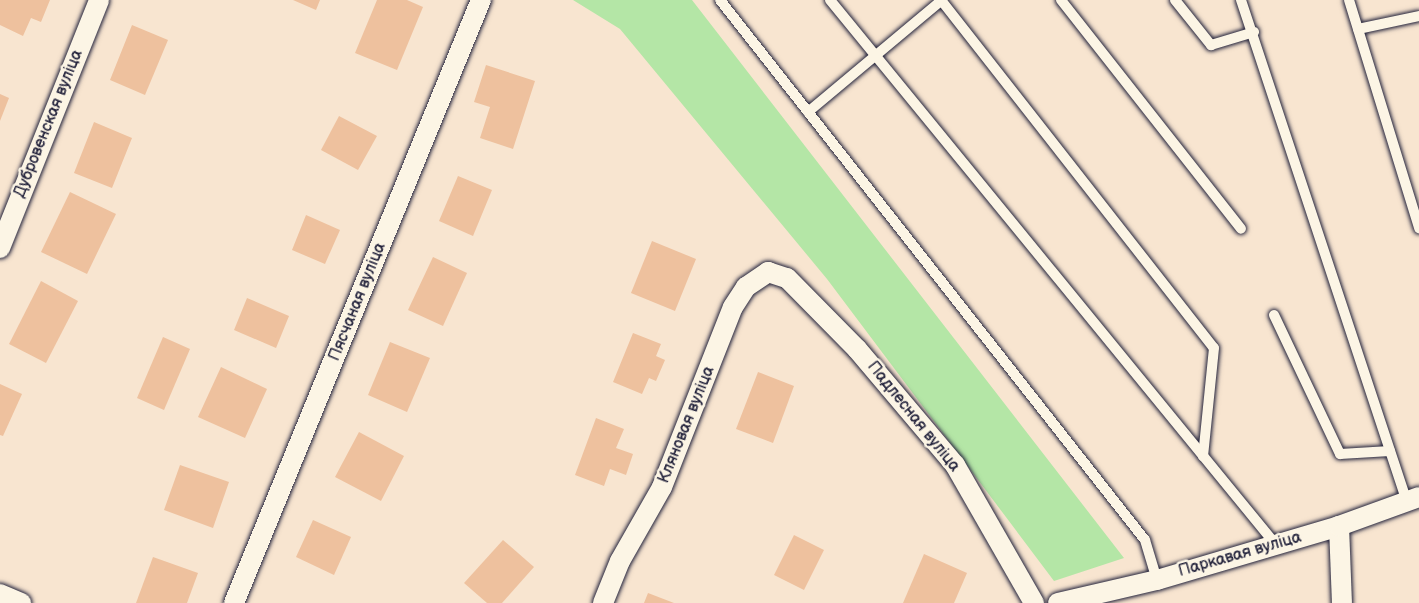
<!DOCTYPE html>
<html>
<head>
<meta charset="utf-8">
<style>
	body { margin:0 }
	#map { position:relative; width:1419px; height:603px; overflow:hidden; background:#f8e5d0; font-family:"Balsamiq Sans",sans-serif }
	div>[style] { position:absolute }
	[style*='--x'] { left:calc(var(--x)*1px); top:calc(var(--y)*1px); width:calc(var(--w)*1px); rotate:calc(var(--a)*1deg) }
	.green>* { inset:0; background:#b4e6a6 }
	.building>* { inset:0; background:#eec19e }
	.roads { filter:drop-shadow(0 0 2px #22223b) drop-shadow(0 0 2px #22223b) }
	.service>* { height:10px; margin:-5px; padding:0 5px; transform-origin:5px; border-radius:5px; background:#fcf5e5 }
	.minor>* { height:20px; margin:-10px; padding:0 10px; transform-origin:10px; border-radius:10px; background:#fcf5e5 }
	span { translate:-50% -50%; white-space:nowrap; text-align:center; line-height:1.15; -webkit-text-stroke:5px #fcf5e5; paint-order:stroke }
	.street-label { font-size:16px; color:#22223b }
</style>
</head>
<body>
<div id="map">
	<div class="green">
		<i style="clip-path:polygon(573px 0,692px 0,1124px 558px,1054px 581px,827px 279px,620px 29px)"></i>
	</div>
	<div class="building">
		<i style="clip-path:polygon(0 0,50px 0,41px 22px,31px 18px,23px 36px,0 25px)"></i>
		<i style="clip-path:polygon(293px 0,320px 0,316px 10px)"></i>
		<i style="clip-path:polygon(377px 0,407px 0,423px 7px,397px 70px,355px 53px)"></i>
		<i style="clip-path:polygon(132px 25px,168px 40px,145px 95px,110px 80px)"></i>
		<i style="clip-path:polygon(486px 65px,535px 81px,513px 149px,480px 138px,490px 107px,474px 102px)"></i>
		<i style="clip-path:polygon(0 94px,9px 98px,0 121px)"></i>
		<i style="clip-path:polygon(339px 116px,377px 136px,358px 170px,321px 150px)"></i>
		<i style="clip-path:polygon(94px 122px,132px 138px,112px 188px,74px 173px)"></i>
		<i style="clip-path:polygon(458px 176px,492px 190px,473px 236px,439px 221px)"></i>
		<i style="clip-path:polygon(70px 192px,116px 214px,87px 274px,41px 252px)"></i>
		<i style="clip-path:polygon(306px 215px,340px 230px,325px 264px,292px 250px)"></i>
		<i style="clip-path:polygon(652px 241px,696px 259px,675px 311px,631px 293px)"></i>
		<i style="clip-path:polygon(433px 257px,467px 273px,443px 326px,408px 310px)"></i>
		<i style="clip-path:polygon(41px 281px,78px 301px,46px 363px,9px 344px)"></i>
		<i style="clip-path:polygon(247px 298px,289px 316px,276px 348px,234px 330px)"></i>
		<i style="clip-path:polygon(633px 333px,661px 344px,656px 356px,665px 360px,656px 381px,649px 378px,642px 394px,613px 382px)"></i>
		<i style="clip-path:polygon(163px 337px,190px 349px,164px 410px,137px 398px)"></i>
		<i style="clip-path:polygon(390px 342px,430px 358px,407px 412px,368px 395px)"></i>
		<i style="clip-path:polygon(221px 367px,267px 389px,245px 438px,198px 417px)"></i>
		<i style="clip-path:polygon(758px 372px,794px 386px,773px 443px,736px 429px)"></i>
		<i style="clip-path:polygon(0 384px,22px 394px,3px 436px,0 435px)"></i>
		<i style="clip-path:polygon(596px 418px,624px 429px,616px 448px,633px 454px,626px 475px,610px 469px,604px 486px,575px 475px)"></i>
		<i style="clip-path:polygon(359px 432px,404px 456px,381px 501px,335px 477px)"></i>
		<i style="clip-path:polygon(180px 465px,229px 482px,213px 528px,164px 510px)"></i>
		<i style="clip-path:polygon(313px 520px,351px 537px,334px 575px,296px 557px)"></i>
		<i style="clip-path:polygon(794px 535px,824px 550px,804px 590px,774px 575px)"></i>
		<i style="clip-path:polygon(503px 540px,534px 567px,502px 603px,487px 603px,464px 583px)"></i>
		<i style="clip-path:polygon(924px 554px,967px 573px,954px 603px,903px 603px)"></i>
		<i style="clip-path:polygon(153px 557px,198px 573px,187px 603px,136px 603px)"></i>
		<i style="clip-path:polygon(648px 593px,674px 603px,644px 603px)"></i>
	</div>
	<div class="roads">
		<div class="service">
			<i style="--x:720;--y:0;--w:687;--a:51.8"></i>
			<i style="--x:1145;--y:540;--w:42;--a:73.3"></i>
			<i style="--x:830;--y:0;--w:704;--a:50.7"></i>
			<i style="--x:941;--y:0;--w:442;--a:51.9"></i>
			<i style="--x:1214;--y:348;--w:109;--a:95.8"></i>
			<i style="--x:1061;--y:0;--w:291;--a:51.8"></i>
			<i style="--x:1175;--y:0;--w:58;--a:51.3"></i>
			<i style="--x:1211;--y:45;--w:45;--a:-16.8"></i>
			<i style="--x:1241;--y:0;--w:529;--a:71.7"></i>
			<i style="--x:1349;--y:0;--w:239;--a:72.9"></i>
			<i style="--x:1358;--y:29;--w:62;--a:-12"></i>
			<i style="--x:808;--y:112;--w:175;--a:-39.9"></i>
			<i style="--x:1274;--y:315;--w:154;--a:64.6"></i>
			<i style="--x:1340;--y:454;--w:50;--a:-3.4"></i>
		</div>
		<div class="minor">
			<i style="--x:0;--y:248;--w:267;--a:-68.2"></i>
			<i style="--x:1339;--y:526;--w:77;--a:87.8"></i>
			<i style="--x:0;--y:594;--w:23;--a:23"></i>
			<i style="--x:234;--y:603;--w:652;--a:-67.73"></i>
			<i style="--x:603;--y:603;--w:45;--a:-68"></i>
			<i style="--x:620;--y:561;--w:85;--a:-60.4"></i>
			<i style="--x:662;--y:487;--w:193;--a:-68.5"></i>
			<i style="--x:733;--y:307;--w:24;--a:-57"></i>
			<i style="--x:746;--y:287;--w:27;--a:-34"></i>
			<i style="--x:768;--y:272;--w:20;--a:18"></i>
			<i style="--x:787;--y:278;--w:100;--a:45.4"></i>
			<i style="--x:857;--y:349;--w:152;--a:49.8"></i>
			<i style="--x:955;--y:465;--w:159;--a:60.2"></i>
			<i style="--x:1058;--y:603;--w:102;--a:-13.1"></i>
			<i style="--x:1157;--y:580;--w:190;--a:-16.5"></i>
			<i style="--x:1339;--y:526;--w:85;--a:-19.9"></i>
		</div>
	</div>
	<div class="street-label">
		<span style="left:49px;top:124px;rotate:-68deg">Дубровенская вуліца</span>
		<span style="left:358px;top:302px;rotate:-68deg">Пясчаная вуліца</span>
		<span style="left:913px;top:417px;rotate:51deg">Падлесная вуліца</span>
		<span style="left:687px;top:425px;rotate:-68deg">Кляновая вуліца</span>
		<span style="left:1240px;top:555px;rotate:-16deg">Паркавая вуліца</span>
	</div>
</div>
</body>
</html>
